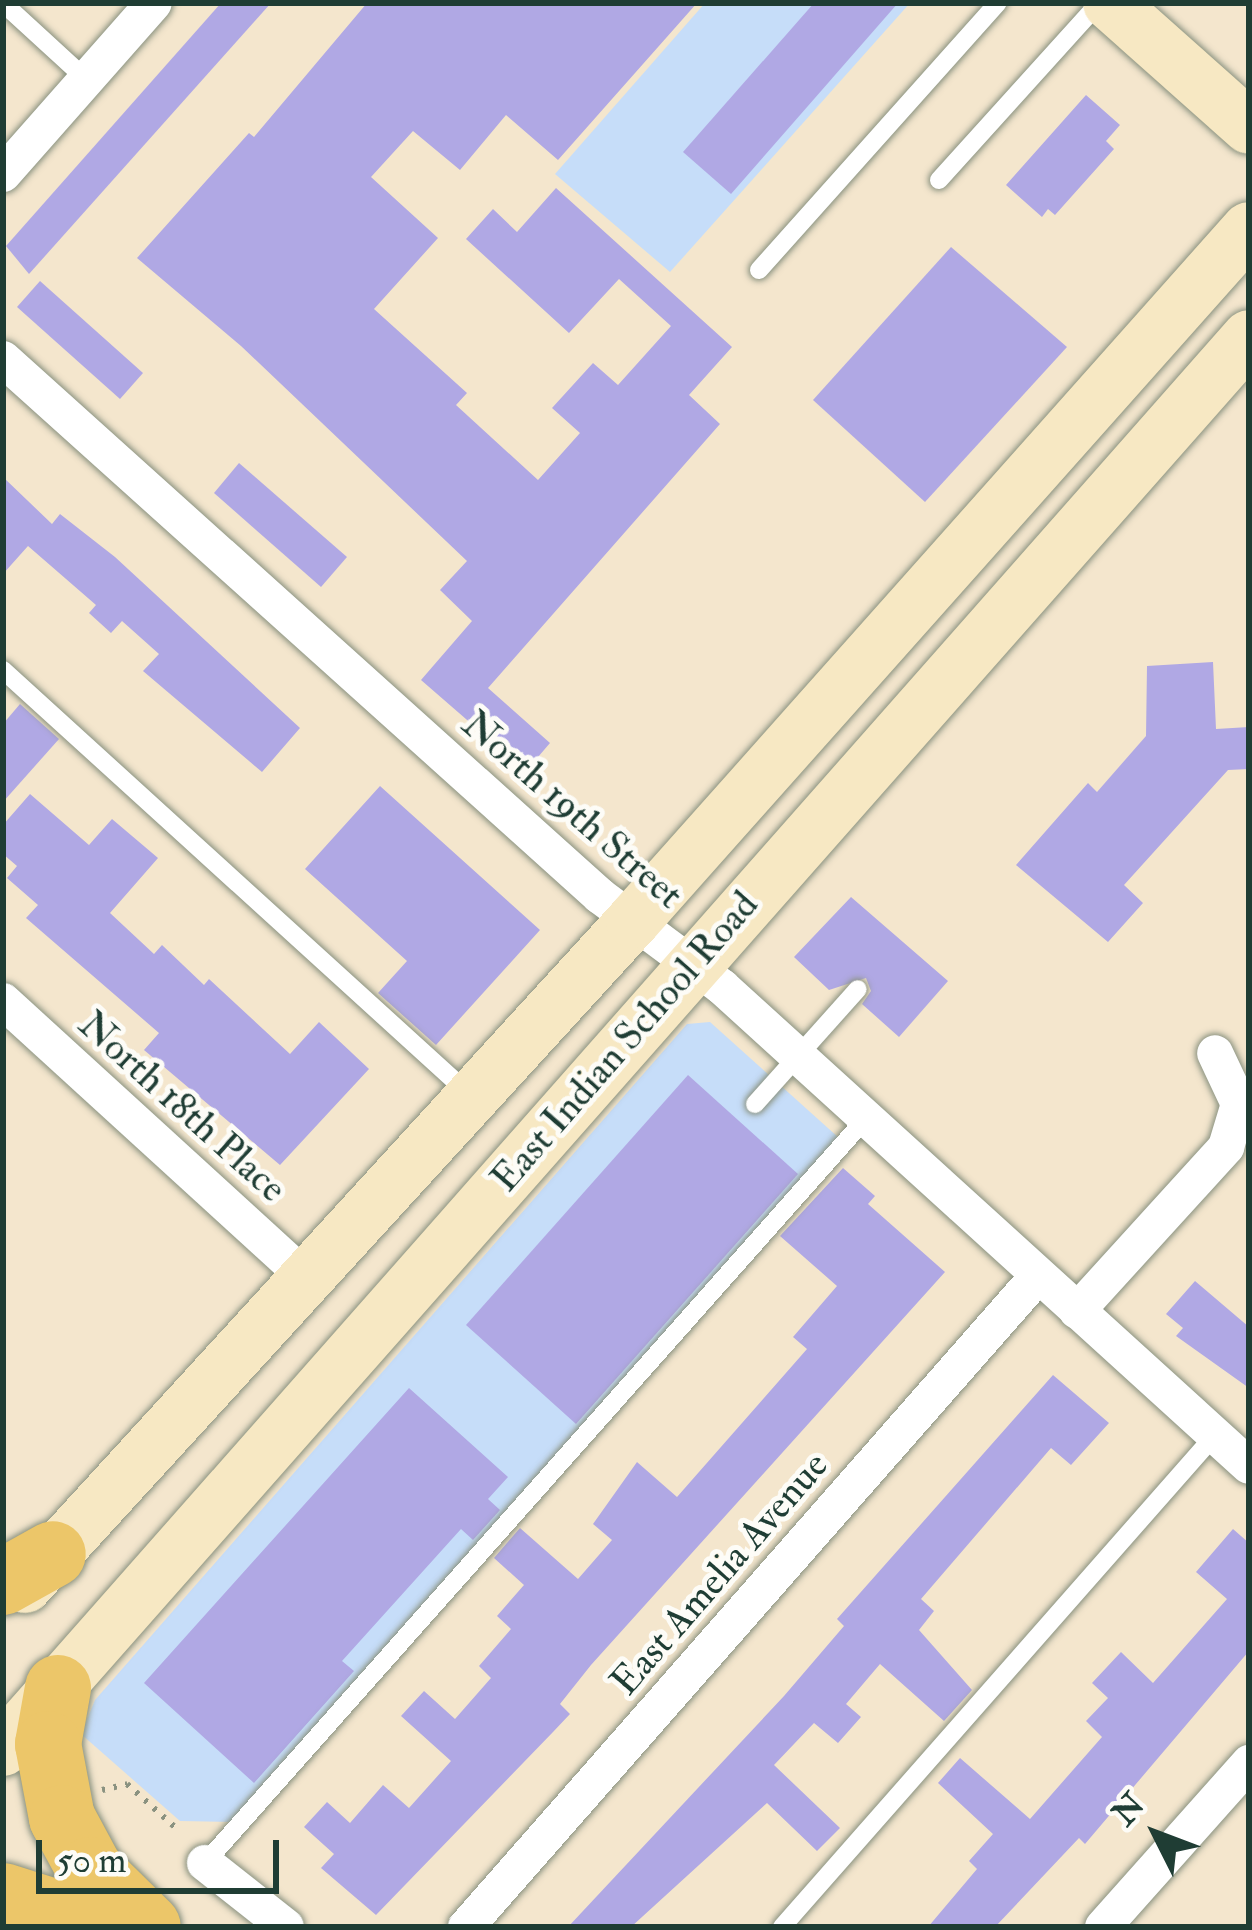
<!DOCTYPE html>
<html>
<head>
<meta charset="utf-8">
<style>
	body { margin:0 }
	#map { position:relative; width:1252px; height:1930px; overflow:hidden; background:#f4e6cd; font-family:"IM FELL Double Pica",serif }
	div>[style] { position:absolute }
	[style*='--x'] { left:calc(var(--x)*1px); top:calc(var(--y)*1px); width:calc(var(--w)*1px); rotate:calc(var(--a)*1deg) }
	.built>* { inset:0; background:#c6ddf9 }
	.building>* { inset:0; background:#b0a8e4 }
	.path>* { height:6px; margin-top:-3px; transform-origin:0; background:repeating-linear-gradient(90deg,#8a9280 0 3px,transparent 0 12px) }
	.roads { filter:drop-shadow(0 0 3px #8a9280) drop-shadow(0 0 3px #8a9280) }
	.lane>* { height:18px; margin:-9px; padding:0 9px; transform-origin:9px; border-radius:9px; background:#fff }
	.street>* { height:36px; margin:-18px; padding:0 18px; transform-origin:18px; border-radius:18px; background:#fff }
	.secondary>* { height:54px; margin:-27px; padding:0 27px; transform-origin:27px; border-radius:27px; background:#f7e8c3 }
	.highway>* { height:66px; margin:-33px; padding:0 33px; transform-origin:33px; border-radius:33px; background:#ecc669 }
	span { translate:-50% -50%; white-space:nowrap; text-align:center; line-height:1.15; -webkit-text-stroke:10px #fdfcf7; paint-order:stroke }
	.street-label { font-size:39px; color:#1f3d34 }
	.frame { position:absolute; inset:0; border:6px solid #1f3d34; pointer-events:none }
	.north { position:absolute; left:1096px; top:1774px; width:120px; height:120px; -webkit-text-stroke:9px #fdfcf7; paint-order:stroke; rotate:312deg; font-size:33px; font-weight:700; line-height:48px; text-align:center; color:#1f3d34 }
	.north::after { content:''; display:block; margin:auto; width:42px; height:54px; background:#1f3d34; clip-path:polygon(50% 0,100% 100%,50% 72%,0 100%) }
	.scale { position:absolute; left:36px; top:1840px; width:243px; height:54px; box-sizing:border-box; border:6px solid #1f3d34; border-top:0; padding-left:15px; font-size:36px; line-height:42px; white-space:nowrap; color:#1f3d34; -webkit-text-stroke:9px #fdfcf7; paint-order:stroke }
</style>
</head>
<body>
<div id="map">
	<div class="built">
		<i style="clip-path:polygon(705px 3px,910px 3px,670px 272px,555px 174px)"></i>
		<i style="clip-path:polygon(710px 1022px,839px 1138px,233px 1822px,180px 1821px,81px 1734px,95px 1700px,687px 1024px)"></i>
	</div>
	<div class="building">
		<i style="clip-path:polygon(221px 3px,271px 3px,29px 274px,6px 246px)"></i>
		<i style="clip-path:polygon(367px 3px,697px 3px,558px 160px,506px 115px,460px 170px,413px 131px,371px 177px,438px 238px,374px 309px,467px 393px,456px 405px,538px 480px,580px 433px,552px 408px,593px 363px,618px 385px,671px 326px,619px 279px,569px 333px,466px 239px,493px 209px,517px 232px,556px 188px,732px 347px,689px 395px,720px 424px,488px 688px,550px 743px,526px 771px,421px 680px,472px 621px,440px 590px,467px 561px,241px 346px,137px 258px,249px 133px,254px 137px)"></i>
		<i style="clip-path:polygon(814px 3px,898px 3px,731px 194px,683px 152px)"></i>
		<i style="clip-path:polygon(1086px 95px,1120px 125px,1106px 141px,1114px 149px,1055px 215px,1048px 209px,1042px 217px,1006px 185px)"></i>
		<i style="clip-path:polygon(951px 247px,1067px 347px,925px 502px,813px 400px)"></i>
		<i style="clip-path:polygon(40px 281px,143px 373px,120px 399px,17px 307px)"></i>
		<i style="clip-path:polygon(239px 463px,347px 557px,321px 587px,214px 493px)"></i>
		<i style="clip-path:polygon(3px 477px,52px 524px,60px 514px,115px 557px,300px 728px,262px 772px,143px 671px,159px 654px,122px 621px,111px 633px,89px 613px,96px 605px,28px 546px,3px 574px)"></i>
		<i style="clip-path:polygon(1213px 662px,1216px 729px,1249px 727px,1249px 769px,1228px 770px,1124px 885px,1143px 903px,1108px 942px,1016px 865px,1088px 783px,1097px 792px,1146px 736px,1147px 666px)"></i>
		<i style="clip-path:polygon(20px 704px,59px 739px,3px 802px,3px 724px)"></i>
		<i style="clip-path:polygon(380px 786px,540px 930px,436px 1045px,378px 993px,407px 961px,305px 869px)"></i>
		<i style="clip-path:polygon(30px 794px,89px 845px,112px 819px,158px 858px,110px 913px,154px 954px,162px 945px,204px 985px,209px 979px,290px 1054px,319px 1022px,369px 1069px,280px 1165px,144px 1050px,159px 1033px,26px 918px,38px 905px,7px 878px,17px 866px,3px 854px,3px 825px)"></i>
		<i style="clip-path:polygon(851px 897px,948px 981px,899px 1037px,862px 1004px,871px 991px,866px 978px,829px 990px,794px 957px)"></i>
		<i style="clip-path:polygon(688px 1075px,798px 1174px,576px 1424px,466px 1325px)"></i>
		<i style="clip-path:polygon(843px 1168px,875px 1196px,868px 1204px,945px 1272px,591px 1665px,560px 1704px,570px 1714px,553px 1732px,376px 1915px,321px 1868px,334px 1854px,304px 1827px,327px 1802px,350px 1823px,383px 1785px,409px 1808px,451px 1761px,401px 1716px,424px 1691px,455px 1719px,491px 1678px,479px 1666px,511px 1629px,497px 1616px,524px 1585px,494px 1558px,520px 1528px,578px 1579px,612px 1540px,593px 1524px,637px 1462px,677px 1497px,807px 1349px,793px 1337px,837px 1286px,780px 1236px)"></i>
		<i style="clip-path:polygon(1195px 1281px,1249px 1327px,1249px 1388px,1176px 1336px,1183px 1328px,1166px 1314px)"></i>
		<i style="clip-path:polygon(1053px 1375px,1109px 1423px,1071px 1465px,1051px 1448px,921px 1599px,934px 1611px,919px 1630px,972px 1690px,944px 1721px,880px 1664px,846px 1704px,861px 1717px,838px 1743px,814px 1723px,774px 1765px,840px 1828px,817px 1851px,767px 1803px,631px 1927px,568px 1927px,784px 1696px,844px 1626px,837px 1619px)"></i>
		<i style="clip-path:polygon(409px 1388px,508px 1477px,488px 1499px,500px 1510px,473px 1540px,461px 1529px,342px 1661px,354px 1671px,254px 1783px,144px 1683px)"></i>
		<i style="clip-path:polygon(1233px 1529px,1249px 1543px,1249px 1651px,1085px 1844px,1079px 1838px,995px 1927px,928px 1927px,977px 1869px,969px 1861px,993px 1834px,938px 1783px,960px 1758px,1030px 1819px,1102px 1737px,1086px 1721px,1108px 1698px,1092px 1683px,1121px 1652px,1153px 1683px,1227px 1599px,1196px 1572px)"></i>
	</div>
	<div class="path">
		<i style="--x:102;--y:1790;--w:26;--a:-13"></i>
		<i style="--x:127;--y:1784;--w:67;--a:42"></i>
	</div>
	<div class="roads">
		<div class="lane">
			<i style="--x:3;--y:3;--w:113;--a:42.5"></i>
			<i style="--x:939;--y:180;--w:239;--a:-47.9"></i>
			<i style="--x:759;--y:270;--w:358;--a:-48.2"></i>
			<i style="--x:3;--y:670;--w:629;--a:42.29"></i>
			<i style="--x:755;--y:1104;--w:154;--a:-48.2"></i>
			<i style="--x:205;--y:1863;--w:997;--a:-48.41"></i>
			<i style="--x:782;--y:1927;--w:655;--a:-48.65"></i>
		</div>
		<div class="street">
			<i style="--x:3;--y:174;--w:228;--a:-48.6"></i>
			<i style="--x:3;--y:359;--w:803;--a:41.97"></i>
			<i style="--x:600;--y:896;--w:152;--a:36.7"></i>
			<i style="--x:722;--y:987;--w:712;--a:42.27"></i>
			<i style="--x:3;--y:1001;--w:408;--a:42.4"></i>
			<i style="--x:1077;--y:1311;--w:222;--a:-47.7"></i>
			<i style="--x:1226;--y:1147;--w:45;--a:-73.2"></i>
			<i style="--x:1239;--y:1104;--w:56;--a:-115.2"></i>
			<i style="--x:205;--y:1863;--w:103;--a:38.3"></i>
			<i style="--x:466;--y:1927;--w:867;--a:-48.7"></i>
			<i style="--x:1103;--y:1927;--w:220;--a:-48.3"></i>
		</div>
		<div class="secondary">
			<i style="--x:1110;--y:3;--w:186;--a:41.7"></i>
			<i style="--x:25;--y:1586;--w:901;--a:-47.56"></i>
			<i style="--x:633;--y:921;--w:926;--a:-48.33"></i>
			<i style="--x:3;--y:1749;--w:1883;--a:-48.57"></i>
		</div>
		<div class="highway">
			<i style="--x:3;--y:1582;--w:57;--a:-29.2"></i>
			<i style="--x:58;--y:1688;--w:57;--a:100.1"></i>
			<i style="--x:48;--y:1744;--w:75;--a:79.3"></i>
			<i style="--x:62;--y:1818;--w:59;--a:61.7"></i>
			<i style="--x:90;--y:1870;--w:81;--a:44.5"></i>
			<i style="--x:3;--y:1896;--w:102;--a:17.7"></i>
		</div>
	</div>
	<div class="street-label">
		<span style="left:572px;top:810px;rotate:41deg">North 19th Street</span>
		<span style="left:625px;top:1042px;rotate:-49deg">East Indian School Road</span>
		<span style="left:182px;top:1107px;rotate:42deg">North 18th Place</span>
		<span style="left:720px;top:1574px;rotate:-49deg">East Amelia Avenue</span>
	</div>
	<div class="frame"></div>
	<div class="north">N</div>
	<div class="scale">50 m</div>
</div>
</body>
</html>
